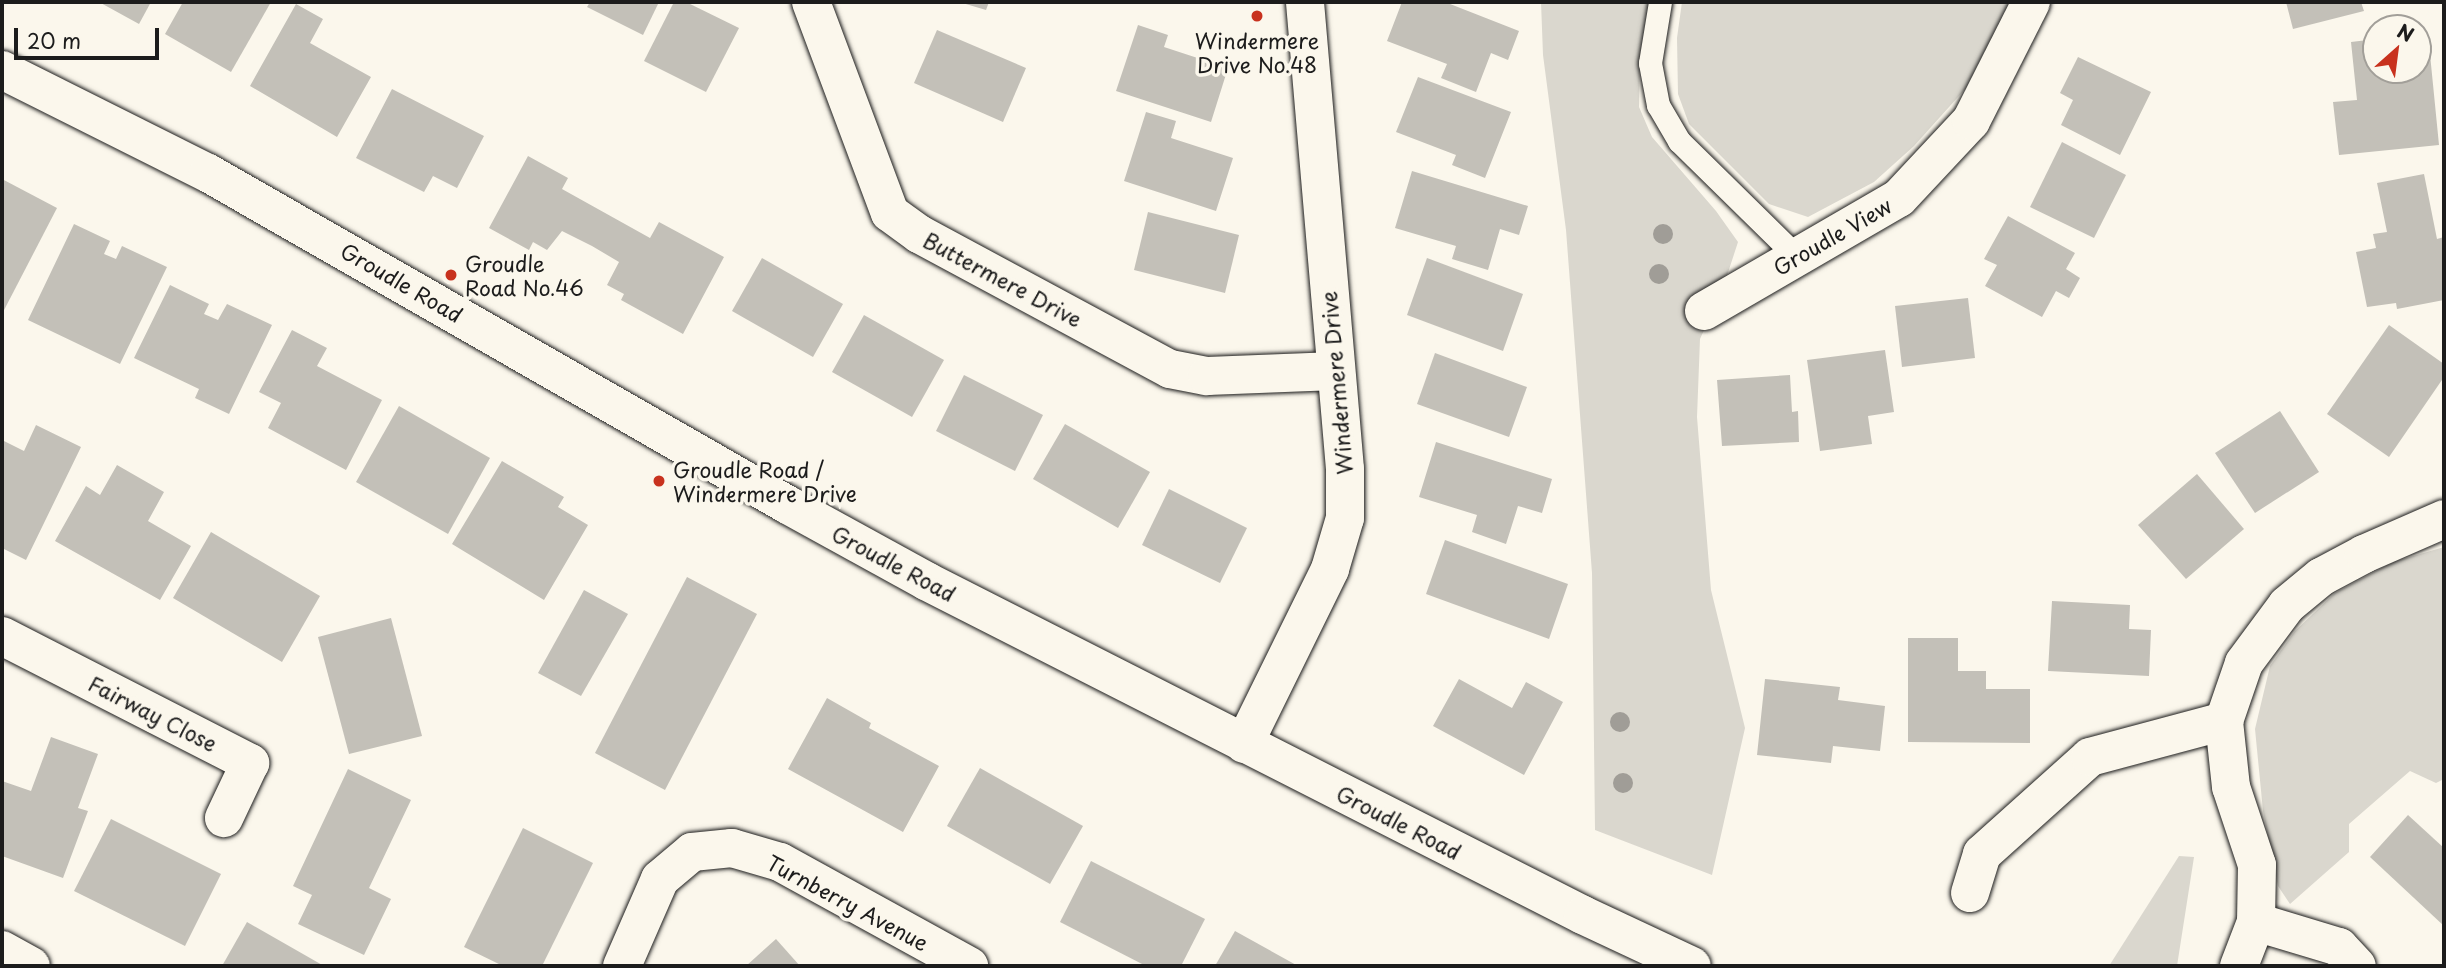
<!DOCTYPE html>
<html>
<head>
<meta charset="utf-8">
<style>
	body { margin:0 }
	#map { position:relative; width:2446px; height:968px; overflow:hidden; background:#fbf7ec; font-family:"Playpen Sans",sans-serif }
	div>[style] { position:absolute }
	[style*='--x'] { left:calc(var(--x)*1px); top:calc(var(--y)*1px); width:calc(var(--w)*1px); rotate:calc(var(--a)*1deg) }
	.green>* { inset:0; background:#dad7ce }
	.building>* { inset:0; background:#c3c0b8 }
	.roads { filter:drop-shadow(0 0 2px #1c1c1c) drop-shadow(0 0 2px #1c1c1c) }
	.lane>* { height:23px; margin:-11.5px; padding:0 11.5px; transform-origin:11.5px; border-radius:11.5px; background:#fbf7ec }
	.street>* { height:38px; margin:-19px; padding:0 19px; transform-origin:19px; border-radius:19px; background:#fbf7ec }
	.trees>* { width:20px; height:20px; margin:-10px; border-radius:50%; background:#a09d97 }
	.dots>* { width:19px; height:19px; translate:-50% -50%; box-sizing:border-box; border:4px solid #fbf7ec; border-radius:50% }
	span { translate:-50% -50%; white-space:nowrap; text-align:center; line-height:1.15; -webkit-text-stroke:7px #fbf7ec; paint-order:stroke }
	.poi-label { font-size:21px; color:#1c1c1c }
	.left { translate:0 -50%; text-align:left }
	.street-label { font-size:21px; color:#1c1c1c }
	.frame { position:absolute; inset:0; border:4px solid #1c1c1c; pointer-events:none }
	.north { position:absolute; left:2362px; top:14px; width:70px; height:70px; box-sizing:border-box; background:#fbf7ec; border:2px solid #a29f99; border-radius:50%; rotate:28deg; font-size:19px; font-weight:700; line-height:28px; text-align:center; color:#1c1c1c }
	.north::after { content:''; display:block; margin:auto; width:24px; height:32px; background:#c8321e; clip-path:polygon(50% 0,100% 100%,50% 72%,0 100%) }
	.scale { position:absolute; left:14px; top:28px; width:145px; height:32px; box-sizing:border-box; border:4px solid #1c1c1c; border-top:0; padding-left:9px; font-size:21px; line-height:24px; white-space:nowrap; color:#1c1c1c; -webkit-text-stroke:5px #fbf7ec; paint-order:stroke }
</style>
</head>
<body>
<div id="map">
	<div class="green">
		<i style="clip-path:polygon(1541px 2px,1649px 2px,1640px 54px,1639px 107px,1652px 137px,1716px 211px,1738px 242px,1723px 288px,1700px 339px,1697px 417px,1711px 590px,1745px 728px,1712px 875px,1595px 830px,1592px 573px,1566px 230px,1543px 55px)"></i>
		<i style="clip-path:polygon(1682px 2px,2011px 2px,1967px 87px,1914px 146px,1874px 182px,1808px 217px,1769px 204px,1689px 124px,1678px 94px,1677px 38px)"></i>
		<i style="clip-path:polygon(2444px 547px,2444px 779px,2436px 783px,2410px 771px,2349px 824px,2349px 852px,2290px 904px,2278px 886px,2263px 811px,2255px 729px,2270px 666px,2295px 631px,2335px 593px,2393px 562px)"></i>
		<i style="clip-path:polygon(2179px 856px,2194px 857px,2177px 966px,2109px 966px)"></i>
	</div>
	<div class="building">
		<i style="clip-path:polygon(99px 2px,151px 2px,139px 24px)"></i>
		<i style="clip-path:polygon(183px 2px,271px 2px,231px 72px,165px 34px)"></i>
		<i style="clip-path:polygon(590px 2px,659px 2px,643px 35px,587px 7px)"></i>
		<i style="clip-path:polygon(674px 2px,686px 2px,739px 28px,706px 92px,644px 61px)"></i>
		<i style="clip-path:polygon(959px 2px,989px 2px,986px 10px)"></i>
		<i style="clip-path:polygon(1402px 2px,1445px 2px,1519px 31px,1508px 60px,1491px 53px,1476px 92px,1441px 78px,1447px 64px,1387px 41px)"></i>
		<i style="clip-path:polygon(2286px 2px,2361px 2px,2364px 11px,2293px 29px)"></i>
		<i style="clip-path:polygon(296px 4px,323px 19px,310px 43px,371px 77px,337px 137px,250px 86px)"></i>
		<i style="clip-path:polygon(1138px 25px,1168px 35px,1164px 47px,1228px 68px,1211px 122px,1116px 91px)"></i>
		<i style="clip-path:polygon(937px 30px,1026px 68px,1003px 122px,914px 83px)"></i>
		<i style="clip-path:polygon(2428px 34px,2439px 145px,2339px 155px,2333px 102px,2357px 100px,2351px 42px,2376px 39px,2376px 70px,2418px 70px,2418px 35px)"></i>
		<i style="clip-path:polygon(2078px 57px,2151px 92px,2120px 155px,2061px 125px,2073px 100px,2060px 93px)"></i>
		<i style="clip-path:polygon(1418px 77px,1511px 112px,1485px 178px,1452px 165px,1456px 155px,1396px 132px)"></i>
		<i style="clip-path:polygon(392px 89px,484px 136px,457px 188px,433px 176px,424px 192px,356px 158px)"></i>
		<i style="clip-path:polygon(1146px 112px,1176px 121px,1171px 138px,1233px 158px,1216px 211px,1124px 181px)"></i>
		<i style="clip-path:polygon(2062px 142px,2126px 175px,2094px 238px,2030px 207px)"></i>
		<i style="clip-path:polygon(528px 156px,568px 178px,562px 189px,650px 238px,659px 222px,724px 257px,683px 334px,621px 300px,624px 294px,607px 285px,619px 262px,592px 246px,562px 231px,547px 250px,533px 242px,529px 250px,489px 228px)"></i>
		<i style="clip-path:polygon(1412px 171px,1528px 206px,1519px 235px,1500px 229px,1488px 270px,1452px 259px,1456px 246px,1395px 228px)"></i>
		<i style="clip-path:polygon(2424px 174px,2437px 239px,2444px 237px,2444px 300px,2397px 309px,2396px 303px,2367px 307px,2356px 252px,2376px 248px,2373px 234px,2387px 232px,2377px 183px)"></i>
		<i style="clip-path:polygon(2px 179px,57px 208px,2px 314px)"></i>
		<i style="clip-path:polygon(1148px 212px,1239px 235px,1225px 293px,1134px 270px)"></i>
		<i style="clip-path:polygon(2008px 216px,2075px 253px,2066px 269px,2080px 278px,2069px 298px,2056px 291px,2042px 317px,1985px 286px,1997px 265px,1984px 259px)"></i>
		<i style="clip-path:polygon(74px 224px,110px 241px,104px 254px,116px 259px,122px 246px,167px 267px,120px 364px,28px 320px)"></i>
		<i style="clip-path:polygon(762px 258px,843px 304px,813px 357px,732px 311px)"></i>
		<i style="clip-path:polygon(1427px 258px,1523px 294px,1503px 351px,1407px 315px)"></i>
		<i style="clip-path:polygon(170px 285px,209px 304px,204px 314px,218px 320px,227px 304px,272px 325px,229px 414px,195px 398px,199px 389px,134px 358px)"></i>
		<i style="clip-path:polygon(1968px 298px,1975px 358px,1902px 367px,1895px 306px)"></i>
		<i style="clip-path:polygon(864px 315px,944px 360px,912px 417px,832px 372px)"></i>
		<i style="clip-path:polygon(2389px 325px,2444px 364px,2444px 377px,2389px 457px,2327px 414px)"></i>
		<i style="clip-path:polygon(292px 330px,327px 348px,317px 366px,382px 400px,346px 470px,268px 428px,281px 403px,259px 392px)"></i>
		<i style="clip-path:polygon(1885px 350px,1894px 412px,1868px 416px,1872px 444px,1820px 451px,1807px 360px)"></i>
		<i style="clip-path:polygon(1435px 353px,1527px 387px,1509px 437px,1417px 404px)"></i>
		<i style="clip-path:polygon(964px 375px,1043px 415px,1015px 471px,936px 431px)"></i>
		<i style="clip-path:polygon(1790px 375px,1792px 412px,1798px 411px,1799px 442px,1722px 446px,1717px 380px)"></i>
		<i style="clip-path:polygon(399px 406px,490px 458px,448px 534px,356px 482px)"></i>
		<i style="clip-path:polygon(2280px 411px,2319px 472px,2255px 513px,2215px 453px)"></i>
		<i style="clip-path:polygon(1065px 424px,1150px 472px,1118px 528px,1033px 479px)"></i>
		<i style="clip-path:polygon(36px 425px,81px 447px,26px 560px,2px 548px,2px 440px,24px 451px)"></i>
		<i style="clip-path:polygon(1436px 442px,1552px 479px,1542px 513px,1518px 506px,1506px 544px,1472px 532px,1477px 515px,1419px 497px)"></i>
		<i style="clip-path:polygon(502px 461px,564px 497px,558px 507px,588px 525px,544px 600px,452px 544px)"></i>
		<i style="clip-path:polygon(117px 465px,164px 492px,148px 521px,191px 546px,160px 600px,55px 541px,86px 486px,100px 495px)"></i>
		<i style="clip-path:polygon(2197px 474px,2244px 529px,2186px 579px,2138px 525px)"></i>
		<i style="clip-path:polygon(1169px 489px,1247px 528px,1220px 583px,1142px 545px)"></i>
		<i style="clip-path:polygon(211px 532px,320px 596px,282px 662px,173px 598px)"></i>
		<i style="clip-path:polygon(1445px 540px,1568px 584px,1549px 639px,1426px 594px)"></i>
		<i style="clip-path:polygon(687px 577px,757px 614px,665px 790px,595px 753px)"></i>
		<i style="clip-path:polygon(584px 590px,628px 614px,581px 696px,538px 673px)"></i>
		<i style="clip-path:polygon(2052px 601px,2130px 605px,2129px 629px,2151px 630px,2149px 676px,2048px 671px)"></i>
		<i style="clip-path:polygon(391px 618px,422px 736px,349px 754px,318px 637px)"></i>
		<i style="clip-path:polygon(1908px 638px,1958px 638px,1958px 671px,1986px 671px,1986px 689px,2030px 689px,2030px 743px,1908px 742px)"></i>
		<i style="clip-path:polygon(1459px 679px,1512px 708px,1526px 682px,1563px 702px,1524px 775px,1433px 726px)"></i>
		<i style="clip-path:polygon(1765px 679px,1840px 687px,1838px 700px,1885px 706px,1880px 751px,1833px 746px,1831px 763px,1757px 755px)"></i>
		<i style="clip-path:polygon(827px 698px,871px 723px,869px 728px,939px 766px,903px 832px,788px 769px)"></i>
		<i style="clip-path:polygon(51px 737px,98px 754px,78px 808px,88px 811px,63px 878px,2px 856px,2px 781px,31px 791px)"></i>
		<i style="clip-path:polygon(980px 768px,1083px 826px,1050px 884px,947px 826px)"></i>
		<i style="clip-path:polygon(348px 769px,411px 800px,369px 888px,391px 899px,364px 955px,298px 924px,312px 895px,293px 886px)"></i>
		<i style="clip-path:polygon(2408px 815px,2444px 848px,2444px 926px,2370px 857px)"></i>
		<i style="clip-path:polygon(111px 819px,221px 874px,185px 946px,74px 891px)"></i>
		<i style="clip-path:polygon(523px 828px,593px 863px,542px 966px,503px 966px,464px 947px)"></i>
		<i style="clip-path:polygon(1091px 861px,1205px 919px,1181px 966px,1146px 966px,1060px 922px)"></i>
		<i style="clip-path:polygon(247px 922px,324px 966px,222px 966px)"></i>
		<i style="clip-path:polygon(1235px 931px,1298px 966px,1215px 966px)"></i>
		<i style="clip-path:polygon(776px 939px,800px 966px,746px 966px)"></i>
	</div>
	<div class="roads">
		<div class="lane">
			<i style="--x:1660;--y:2;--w:62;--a:99.3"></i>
			<i style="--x:1650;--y:63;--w:43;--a:79.2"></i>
			<i style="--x:1658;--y:105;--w:42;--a:59.7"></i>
			<i style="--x:1679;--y:141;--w:165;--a:44.5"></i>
		</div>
		<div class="street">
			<i style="--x:811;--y:2;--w:225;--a:69.5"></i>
			<i style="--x:890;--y:213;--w:36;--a:36"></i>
			<i style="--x:919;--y:234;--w:285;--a:28.3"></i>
			<i style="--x:1170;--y:369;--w:38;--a:11"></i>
			<i style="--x:1207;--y:376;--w:129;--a:-2.2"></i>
			<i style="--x:2;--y:70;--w:230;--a:26.6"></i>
			<i style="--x:208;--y:173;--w:668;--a:29.79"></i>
			<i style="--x:788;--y:505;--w:158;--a:28.8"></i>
			<i style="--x:926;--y:581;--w:737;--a:26.95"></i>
			<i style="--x:1583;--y:915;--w:120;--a:25.1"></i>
			<i style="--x:1704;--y:311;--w:225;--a:-30.1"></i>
			<i style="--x:1899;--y:198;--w:105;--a:-46.9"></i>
			<i style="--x:1971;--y:121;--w:133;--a:-63.2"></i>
			<i style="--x:2;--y:636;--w:279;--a:27.1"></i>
			<i style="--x:250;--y:763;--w:61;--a:115.3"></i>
			<i style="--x:1244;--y:744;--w:195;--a:-63.8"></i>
			<i style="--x:1330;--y:569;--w:53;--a:-73.6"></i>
			<i style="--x:1345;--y:518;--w:49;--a:-90"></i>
			<i style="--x:1345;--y:469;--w:469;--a:-94.9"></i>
			<i style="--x:1970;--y:893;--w:41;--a:-72.9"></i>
			<i style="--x:1982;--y:854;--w:145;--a:-41.9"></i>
			<i style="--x:2090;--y:757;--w:139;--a:-15"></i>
			<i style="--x:2256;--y:922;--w:87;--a:16.8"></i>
			<i style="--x:2339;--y:947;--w:26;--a:47"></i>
			<i style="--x:2;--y:950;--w:33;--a:29"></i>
			<i style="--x:622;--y:966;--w:95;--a:-66.4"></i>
			<i style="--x:660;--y:879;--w:42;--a:-40.2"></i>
			<i style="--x:692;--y:852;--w:40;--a:-5.7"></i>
			<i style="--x:732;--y:848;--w:50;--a:16.3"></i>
			<i style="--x:780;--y:862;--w:216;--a:28.8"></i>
			<i style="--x:2239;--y:966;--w:47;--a:-68.9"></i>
			<i style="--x:2256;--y:922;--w:57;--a:-89"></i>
			<i style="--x:2257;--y:865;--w:82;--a:-108.4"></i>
			<i style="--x:2231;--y:787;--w:66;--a:-96.1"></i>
			<i style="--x:2224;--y:721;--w:61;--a:-71"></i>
			<i style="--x:2244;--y:663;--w:72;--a:-53.4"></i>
			<i style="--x:2287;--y:605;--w:44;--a:-39.5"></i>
			<i style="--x:2321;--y:577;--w:49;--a:-28.1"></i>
			<i style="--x:2364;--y:554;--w:87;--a:-23.6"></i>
		</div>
	</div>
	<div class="trees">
		<i style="left:1663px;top:234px"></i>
		<i style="left:1659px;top:274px"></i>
		<i style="left:1620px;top:722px"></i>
		<i style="left:1623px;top:783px"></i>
	</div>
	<div class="dots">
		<i style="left:1257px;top:16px;background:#c8321e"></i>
		<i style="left:451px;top:275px;background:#c8321e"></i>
		<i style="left:659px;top:481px;background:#c8321e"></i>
	</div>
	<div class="poi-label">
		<span style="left:1257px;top:52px">Windermere<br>Drive No.48</span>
		<span class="left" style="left:465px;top:275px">Groudle<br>Road No.46</span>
		<span class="left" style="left:673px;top:481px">Groudle Road /<br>Windermere Drive</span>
	</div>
	<div class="street-label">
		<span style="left:1832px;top:236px;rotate:-30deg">Groudle View</span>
		<span style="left:1003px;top:279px;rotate:28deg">Buttermere Drive</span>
		<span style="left:402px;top:282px;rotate:30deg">Groudle Road</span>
		<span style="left:1336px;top:383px;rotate:-95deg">Windermere Drive</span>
		<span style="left:894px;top:563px;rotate:28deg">Groudle Road</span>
		<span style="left:153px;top:713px;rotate:27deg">Fairway Close</span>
		<span style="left:1399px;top:822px;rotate:27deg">Groudle Road</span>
		<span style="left:848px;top:902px;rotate:28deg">Turnberry Avenue</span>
	</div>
	<div class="frame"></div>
	<div class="north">N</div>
	<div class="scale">20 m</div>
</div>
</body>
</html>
